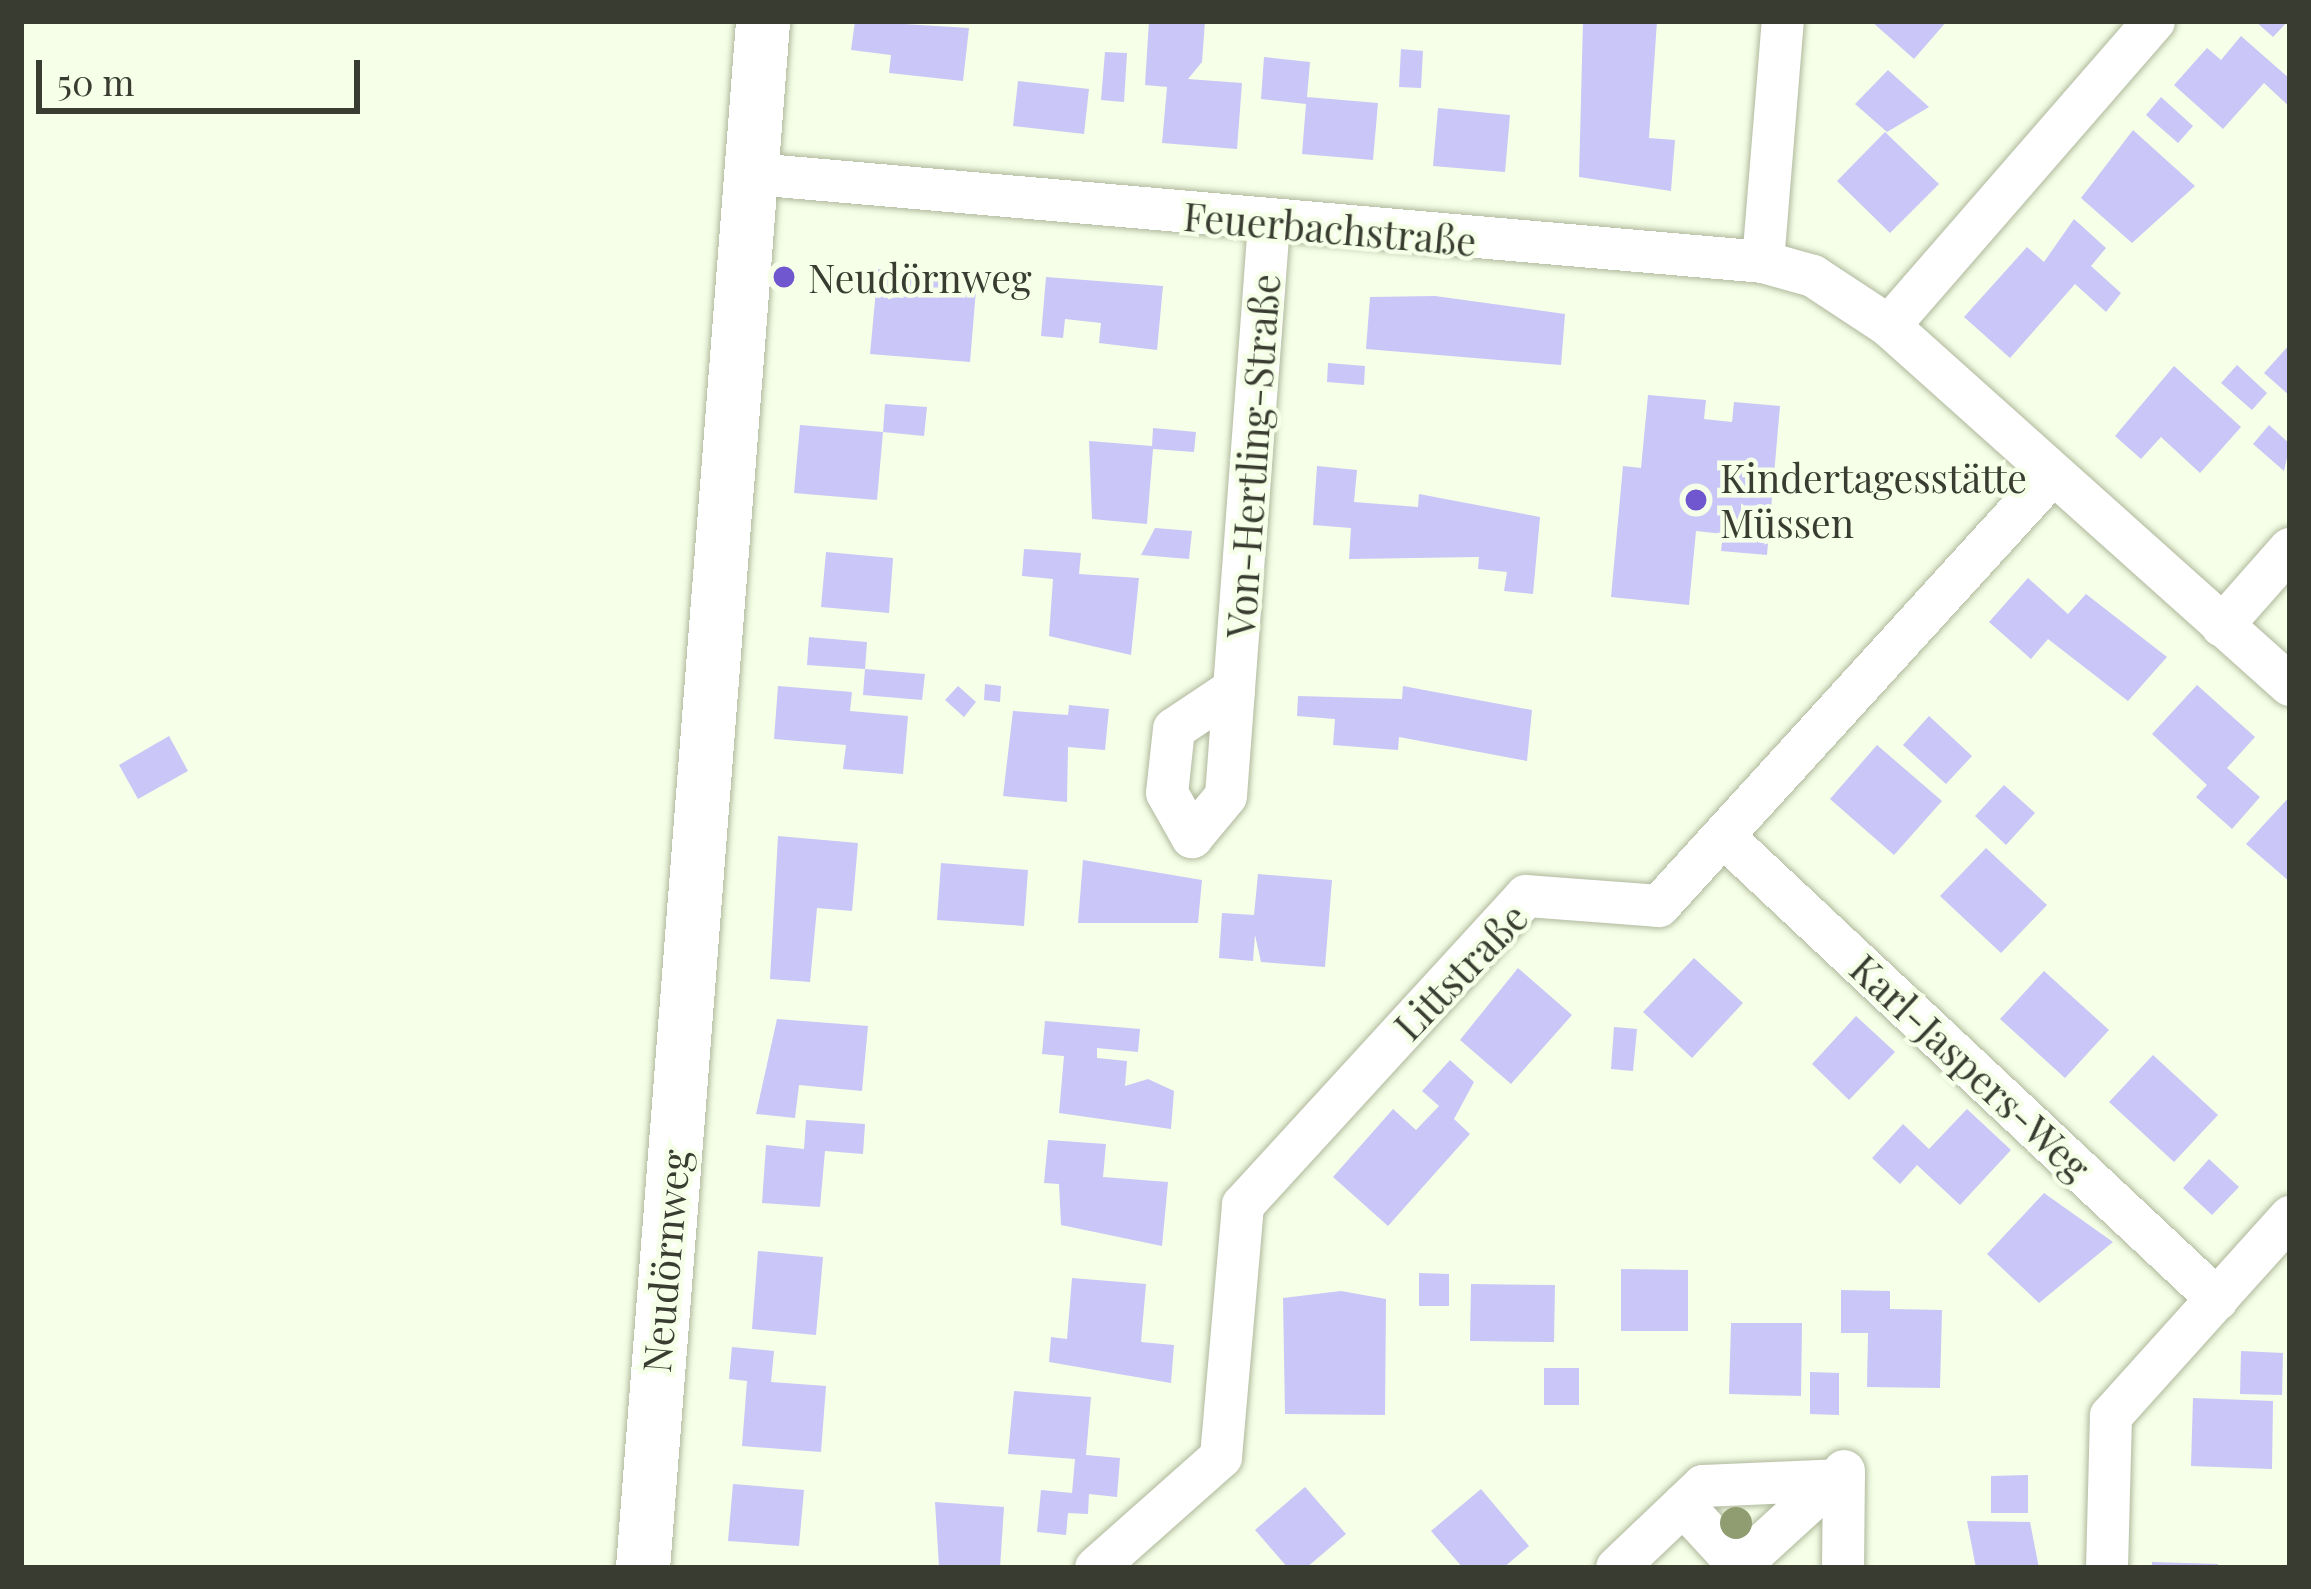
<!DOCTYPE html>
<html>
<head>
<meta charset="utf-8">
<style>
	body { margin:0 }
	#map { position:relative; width:2311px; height:1589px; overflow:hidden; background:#f6ffe7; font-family:"Playfair Display",serif }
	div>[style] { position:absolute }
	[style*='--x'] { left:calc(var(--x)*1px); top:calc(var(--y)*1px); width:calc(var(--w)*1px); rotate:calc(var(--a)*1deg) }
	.building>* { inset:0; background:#cac6f7 }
	.roads { filter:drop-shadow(0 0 3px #afb99d) drop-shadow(0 0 3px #afb99d) }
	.minor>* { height:42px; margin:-21px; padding:0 21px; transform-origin:21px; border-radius:21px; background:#fff }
	.tertiary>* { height:54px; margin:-27px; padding:0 27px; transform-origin:27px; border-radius:27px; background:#fff }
	.trees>* { width:32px; height:32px; margin:-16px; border-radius:50%; background:#909d70 }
	.dots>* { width:33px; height:33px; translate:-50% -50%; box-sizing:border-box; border:6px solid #f6ffe7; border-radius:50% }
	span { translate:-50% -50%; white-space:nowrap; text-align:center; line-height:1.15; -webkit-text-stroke:9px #f6ffe7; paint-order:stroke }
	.street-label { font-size:39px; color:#393d31 }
	.poi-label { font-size:39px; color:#393d31 }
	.left { translate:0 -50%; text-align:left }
	.frame { position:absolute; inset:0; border:24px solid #393d31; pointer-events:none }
	.scale { position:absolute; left:36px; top:60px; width:324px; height:54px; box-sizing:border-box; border:6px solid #393d31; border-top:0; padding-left:15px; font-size:36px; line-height:42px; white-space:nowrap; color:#393d31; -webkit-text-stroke:9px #f6ffe7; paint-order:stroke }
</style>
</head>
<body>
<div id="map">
	<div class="building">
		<i style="clip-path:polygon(855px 21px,969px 28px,963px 81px,889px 73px,891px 55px,851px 50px)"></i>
		<i style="clip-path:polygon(1149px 21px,1205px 21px,1202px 62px,1188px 79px,1242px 83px,1237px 149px,1162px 143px,1167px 87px,1145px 85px)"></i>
		<i style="clip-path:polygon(1583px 21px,1657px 21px,1649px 138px,1675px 140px,1671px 191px,1579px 177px)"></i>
		<i style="clip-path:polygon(1871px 21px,1947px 21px,1914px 59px)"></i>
		<i style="clip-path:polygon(2255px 21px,2288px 21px,2273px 37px)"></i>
		<i style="clip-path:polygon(2241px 36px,2290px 79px,2290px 107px,2264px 83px,2223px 129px,2174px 85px,2207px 48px,2221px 60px)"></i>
		<i style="clip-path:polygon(1401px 49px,1423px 51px,1421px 88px,1399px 87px)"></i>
		<i style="clip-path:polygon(1105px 52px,1127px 53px,1124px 102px,1101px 100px)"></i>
		<i style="clip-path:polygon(1264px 57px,1310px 62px,1307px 97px,1378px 103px,1373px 160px,1302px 154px,1306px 104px,1261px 99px)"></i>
		<i style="clip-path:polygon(1888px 70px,1929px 107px,1887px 132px,1855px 104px)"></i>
		<i style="clip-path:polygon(1018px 81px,1089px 89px,1084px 134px,1013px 126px)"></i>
		<i style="clip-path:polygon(2161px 97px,2193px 126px,2178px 143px,2146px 115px)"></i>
		<i style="clip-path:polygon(1438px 108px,1510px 115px,1505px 172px,1433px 166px)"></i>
		<i style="clip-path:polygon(2133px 130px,2195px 186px,2132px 243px,2081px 198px)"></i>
		<i style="clip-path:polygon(1885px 132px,1939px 184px,1890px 233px,1837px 181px)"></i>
		<i style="clip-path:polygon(2074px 219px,2106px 248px,2091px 266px,2121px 293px,2106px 312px,2075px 284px,2010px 358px,1964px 317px,2027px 247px,2044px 262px)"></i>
		<i style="clip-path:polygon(878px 269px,977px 278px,970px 362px,870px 354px)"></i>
		<i style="clip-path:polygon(1046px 277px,1163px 286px,1157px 350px,1099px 343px,1101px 323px,1065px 319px,1063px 338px,1041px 336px)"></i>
		<i style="clip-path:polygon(1435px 296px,1565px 314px,1561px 365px,1366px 349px,1370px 297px)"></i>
		<i style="clip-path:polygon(2290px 344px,2290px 396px,2264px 373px)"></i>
		<i style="clip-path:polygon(1328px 363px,1365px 366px,1364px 385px,1327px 382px)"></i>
		<i style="clip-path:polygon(2237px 365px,2267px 393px,2252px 410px,2221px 383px)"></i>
		<i style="clip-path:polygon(2174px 366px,2241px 427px,2200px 473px,2161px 437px,2141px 459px,2115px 436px)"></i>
		<i style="clip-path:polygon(1648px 395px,1706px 400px,1704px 419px,1732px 422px,1734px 402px,1780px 406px,1767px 555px,1721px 551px,1723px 534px,1696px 531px,1689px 605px,1611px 597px,1623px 466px,1641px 468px)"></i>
		<i style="clip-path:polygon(885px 404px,927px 407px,924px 436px,883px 432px)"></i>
		<i style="clip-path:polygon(800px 425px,883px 432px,877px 500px,794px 493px)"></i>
		<i style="clip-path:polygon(2269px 425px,2290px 444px,2284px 471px,2253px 444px)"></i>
		<i style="clip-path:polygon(1153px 428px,1196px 432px,1194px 452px,1153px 449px,1147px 524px,1092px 519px,1089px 441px,1152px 446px)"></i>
		<i style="clip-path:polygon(1317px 466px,1357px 470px,1354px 502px,1418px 507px,1419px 494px,1540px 517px,1533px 594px,1504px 591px,1507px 572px,1478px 569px,1479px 557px,1349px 559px,1351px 528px,1313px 525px)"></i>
		<i style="clip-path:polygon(1155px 528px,1192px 531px,1189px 559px,1141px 555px)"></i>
		<i style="clip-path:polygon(1024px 549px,1081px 553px,1079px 574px,1139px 578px,1131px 655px,1049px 636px,1053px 579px,1022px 576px)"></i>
		<i style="clip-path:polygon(826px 552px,893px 558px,889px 613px,821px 607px)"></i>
		<i style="clip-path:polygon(2028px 578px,2068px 614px,2086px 594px,2167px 657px,2128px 701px,2048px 639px,2031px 659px,1989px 622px)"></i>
		<i style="clip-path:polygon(809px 637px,867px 642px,865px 669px,807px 665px)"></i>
		<i style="clip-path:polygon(865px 669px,925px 674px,922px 700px,863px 695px)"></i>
		<i style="clip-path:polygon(985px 684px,1001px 686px,1000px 702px,984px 700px)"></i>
		<i style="clip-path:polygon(2197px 685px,2255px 737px,2227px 768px,2260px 797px,2232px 829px,2196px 797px,2207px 785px,2152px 734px)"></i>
		<i style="clip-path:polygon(778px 686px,852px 692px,850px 711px,908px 716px,903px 774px,843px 769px,846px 745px,774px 739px)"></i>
		<i style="clip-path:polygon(958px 686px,976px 702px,964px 717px,945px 700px)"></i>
		<i style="clip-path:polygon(1403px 686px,1532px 710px,1527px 761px,1399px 737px,1398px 750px,1333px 745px,1335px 719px,1297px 716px,1298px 696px,1402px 699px)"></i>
		<i style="clip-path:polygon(1069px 705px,1109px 709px,1105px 750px,1068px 747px,1067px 802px,1003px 796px,1013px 711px,1068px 715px)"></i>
		<i style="clip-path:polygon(1929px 716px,1972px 756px,1946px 784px,1903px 745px)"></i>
		<i style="clip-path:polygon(169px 736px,188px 771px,138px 799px,119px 765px)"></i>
		<i style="clip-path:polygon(1877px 745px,1942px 801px,1894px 855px,1830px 799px)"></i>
		<i style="clip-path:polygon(2004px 785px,2035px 813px,2006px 845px,1975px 816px)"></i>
		<i style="clip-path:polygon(2290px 796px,2290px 882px,2246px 844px)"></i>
		<i style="clip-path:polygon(778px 836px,858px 843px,852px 911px,817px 908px,810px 982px,770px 979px)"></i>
		<i style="clip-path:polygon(1986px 848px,2047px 905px,2001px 953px,1940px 896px)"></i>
		<i style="clip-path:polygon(1083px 860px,1202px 880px,1198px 923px,1078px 923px)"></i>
		<i style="clip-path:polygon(941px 863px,1028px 870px,1024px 926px,937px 920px)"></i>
		<i style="clip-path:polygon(1258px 874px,1332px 880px,1325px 967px,1261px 962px,1255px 935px,1253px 961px,1219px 958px,1222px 913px,1254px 915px)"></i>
		<i style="clip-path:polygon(1694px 958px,1743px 1003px,1692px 1058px,1643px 1012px)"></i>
		<i style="clip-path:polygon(1518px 968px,1572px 1015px,1511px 1084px,1460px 1040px)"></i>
		<i style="clip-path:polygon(2044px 971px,2109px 1030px,2065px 1078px,2000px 1019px)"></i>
		<i style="clip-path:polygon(1856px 1016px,1895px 1052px,1849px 1100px,1812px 1064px)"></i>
		<i style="clip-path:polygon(777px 1019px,868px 1026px,862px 1091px,799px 1085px,795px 1118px,756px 1114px)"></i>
		<i style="clip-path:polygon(1045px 1021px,1140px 1029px,1138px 1052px,1097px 1048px,1097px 1058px,1127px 1061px,1125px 1086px,1148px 1079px,1174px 1091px,1171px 1129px,1059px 1113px,1064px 1056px,1042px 1054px)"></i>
		<i style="clip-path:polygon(1614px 1027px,1637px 1029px,1633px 1071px,1611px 1069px)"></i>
		<i style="clip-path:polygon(2153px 1055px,2218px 1115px,2174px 1162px,2109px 1102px)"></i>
		<i style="clip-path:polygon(1450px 1060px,1474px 1082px,1454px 1119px,1470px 1134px,1388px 1226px,1333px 1177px,1393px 1109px,1416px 1130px,1439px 1106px,1422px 1091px)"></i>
		<i style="clip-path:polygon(1967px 1109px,2011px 1150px,1960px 1205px,1917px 1165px,1900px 1184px,1872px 1158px,1903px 1124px,1929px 1149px)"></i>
		<i style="clip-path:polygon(806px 1120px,865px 1124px,863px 1154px,825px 1151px,820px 1207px,762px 1203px,766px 1145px,804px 1149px)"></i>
		<i style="clip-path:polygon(1048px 1140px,1106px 1144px,1103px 1177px,1168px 1182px,1162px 1246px,1061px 1225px,1059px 1184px,1044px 1183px)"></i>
		<i style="clip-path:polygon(2209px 1159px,2239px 1187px,2212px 1215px,2183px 1188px)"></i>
		<i style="clip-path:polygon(2044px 1193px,2113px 1242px,2039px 1303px,1987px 1254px)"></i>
		<i style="clip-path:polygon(758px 1251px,823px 1257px,816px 1335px,752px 1329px)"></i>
		<i style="clip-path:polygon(1621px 1269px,1688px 1270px,1688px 1331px,1621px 1331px)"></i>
		<i style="clip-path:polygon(1419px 1273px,1449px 1274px,1449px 1306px,1419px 1306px)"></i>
		<i style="clip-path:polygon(1072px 1278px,1146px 1284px,1141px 1342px,1174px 1345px,1171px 1383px,1049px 1362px,1051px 1337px,1067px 1339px)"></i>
		<i style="clip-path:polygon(1471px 1284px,1555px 1285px,1554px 1342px,1470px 1341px)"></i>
		<i style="clip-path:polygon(1841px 1290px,1890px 1291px,1890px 1309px,1942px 1310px,1940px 1388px,1867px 1387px,1868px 1333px,1841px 1333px)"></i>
		<i style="clip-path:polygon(1341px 1291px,1386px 1299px,1385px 1415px,1285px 1414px,1283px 1298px)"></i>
		<i style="clip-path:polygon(1731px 1323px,1802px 1323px,1801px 1396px,1729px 1394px)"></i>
		<i style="clip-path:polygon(732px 1347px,774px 1351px,771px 1382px,826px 1386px,821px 1452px,742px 1446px,747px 1381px,729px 1379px)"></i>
		<i style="clip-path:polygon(2241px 1351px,2283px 1353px,2282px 1395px,2240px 1394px)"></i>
		<i style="clip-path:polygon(1544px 1368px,1579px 1368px,1579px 1405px,1544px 1405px)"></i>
		<i style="clip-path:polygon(1810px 1372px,1839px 1373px,1839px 1415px,1810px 1414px)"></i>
		<i style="clip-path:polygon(1014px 1391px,1091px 1397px,1086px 1455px,1120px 1458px,1117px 1497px,1089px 1494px,1088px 1514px,1068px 1513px,1066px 1535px,1037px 1532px,1041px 1490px,1072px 1493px,1075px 1459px,1008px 1454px)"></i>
		<i style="clip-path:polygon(2193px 1398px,2273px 1401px,2272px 1469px,2191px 1466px)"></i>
		<i style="clip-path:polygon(2028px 1475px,2028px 1513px,1991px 1513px,1991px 1476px)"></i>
		<i style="clip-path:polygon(733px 1484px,804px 1490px,799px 1546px,728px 1541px)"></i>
		<i style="clip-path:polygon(1305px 1487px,1346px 1534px,1306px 1568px,1288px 1568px,1255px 1530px)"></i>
		<i style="clip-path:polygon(1481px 1489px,1529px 1546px,1503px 1568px,1463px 1568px,1431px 1531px)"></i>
		<i style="clip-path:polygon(935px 1502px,1004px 1507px,1000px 1568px,939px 1566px)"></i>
		<i style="clip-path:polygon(1967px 1521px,2030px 1522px,2039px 1568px,1976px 1568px)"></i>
		<i style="clip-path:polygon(2152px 1562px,2218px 1564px,2218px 1568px,2152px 1568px)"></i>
	</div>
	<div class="roads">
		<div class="minor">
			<i style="--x:754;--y:174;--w:1013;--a:4.98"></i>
			<i style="--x:1763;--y:262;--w:52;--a:15.6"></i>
			<i style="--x:1813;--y:276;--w:91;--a:33.3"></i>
			<i style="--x:1889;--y:326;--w:538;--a:41.84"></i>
			<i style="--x:1763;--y:262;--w:242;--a:-85.3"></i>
			<i style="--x:1889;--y:326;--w:404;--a:-49"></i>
			<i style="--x:2222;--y:626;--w:103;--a:-48.6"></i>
			<i style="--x:1234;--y:689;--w:72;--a:146.3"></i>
			<i style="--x:1174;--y:729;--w:64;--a:96.2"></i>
			<i style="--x:1167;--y:793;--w:51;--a:60.4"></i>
			<i style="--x:1192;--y:837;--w:53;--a:-50.3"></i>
			<i style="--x:1226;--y:796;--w:107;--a:-85.7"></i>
			<i style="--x:1234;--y:689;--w:466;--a:-85.7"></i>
			<i style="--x:1724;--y:837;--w:676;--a:43.14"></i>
			<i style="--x:1683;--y:1505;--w:83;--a:47.4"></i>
			<i style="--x:1096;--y:1568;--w:167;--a:-41.6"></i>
			<i style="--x:1221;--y:1457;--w:253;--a:-85"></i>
			<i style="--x:1243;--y:1205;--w:419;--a:-47.5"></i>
			<i style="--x:1526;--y:896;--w:133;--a:4.3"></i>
			<i style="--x:1659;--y:906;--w:580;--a:-47.65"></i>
			<i style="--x:1617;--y:1568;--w:119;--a:-43.6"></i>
			<i style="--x:1703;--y:1486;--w:140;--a:-2.5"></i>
			<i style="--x:1737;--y:1568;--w:130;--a:-42.5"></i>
			<i style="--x:1843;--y:1568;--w:97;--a:-89.4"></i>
			<i style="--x:2107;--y:1568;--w:152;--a:-88.5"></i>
			<i style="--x:2111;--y:1416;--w:268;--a:-48"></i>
		</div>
		<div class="tertiary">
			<i style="--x:643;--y:1568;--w:1552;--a:-85.56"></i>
		</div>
	</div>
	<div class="trees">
		<i style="left:1736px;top:1523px"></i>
	</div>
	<div class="dots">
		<i style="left:784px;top:277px;background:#7056cf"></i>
		<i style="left:1696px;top:500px;background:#7056cf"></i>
	</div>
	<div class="street-label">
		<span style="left:1330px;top:228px;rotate:5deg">Feuerbachstraße</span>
		<span style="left:1252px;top:456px;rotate:-86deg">Von-Hertling-Straße</span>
		<span style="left:1460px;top:971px;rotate:-46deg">Littstraße</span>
		<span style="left:1971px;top:1067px;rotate:43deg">Karl-Jaspers-Weg</span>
		<span style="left:665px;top:1261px;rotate:-85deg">Neudörnweg</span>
	</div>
	<div class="poi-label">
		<span class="left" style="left:808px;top:277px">Neudörnweg</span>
		<span class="left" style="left:1720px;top:500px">Kindertagesstätte<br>Müssen</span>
	</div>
	<div class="frame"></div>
	<div class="scale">50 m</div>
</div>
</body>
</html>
